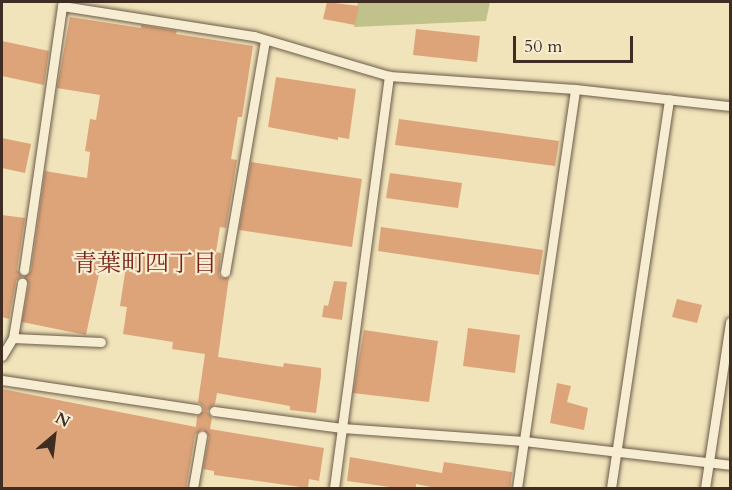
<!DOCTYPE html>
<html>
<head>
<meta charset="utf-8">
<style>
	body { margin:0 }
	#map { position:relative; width:732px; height:490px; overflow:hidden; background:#f1e4ba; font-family:Cardo,"Noto Serif JP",serif }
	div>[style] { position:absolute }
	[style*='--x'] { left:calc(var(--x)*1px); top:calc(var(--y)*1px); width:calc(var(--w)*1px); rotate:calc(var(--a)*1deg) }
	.green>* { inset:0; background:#c1c28b }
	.building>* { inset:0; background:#dda47a }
	.roads { filter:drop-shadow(0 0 2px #6c5a49) drop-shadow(0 0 2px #6c5a49) }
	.lane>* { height:9px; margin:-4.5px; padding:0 4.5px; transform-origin:4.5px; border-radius:4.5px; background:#f6edd2 }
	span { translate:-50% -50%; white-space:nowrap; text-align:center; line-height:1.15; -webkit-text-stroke:4.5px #f6edd2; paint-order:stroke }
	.neighbourhood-label { font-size:24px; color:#7a1f14 }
	.frame { position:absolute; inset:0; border:3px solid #3f2c23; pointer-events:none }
	.north { position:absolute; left:24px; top:406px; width:60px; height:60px; -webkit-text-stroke:4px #f6edd2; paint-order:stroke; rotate:28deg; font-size:16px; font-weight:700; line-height:24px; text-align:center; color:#3f2c23 }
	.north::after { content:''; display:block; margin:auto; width:21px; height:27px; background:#3f2c23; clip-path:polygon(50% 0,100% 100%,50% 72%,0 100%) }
	.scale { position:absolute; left:513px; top:36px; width:120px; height:27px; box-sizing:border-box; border:3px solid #3f2c23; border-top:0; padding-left:8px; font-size:18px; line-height:21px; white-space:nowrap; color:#3f2c23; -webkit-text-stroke:4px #f6edd2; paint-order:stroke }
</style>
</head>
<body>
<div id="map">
	<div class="green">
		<i style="clip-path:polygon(358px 2px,490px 2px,486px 21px,354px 27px)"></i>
	</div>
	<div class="building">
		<i style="clip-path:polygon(327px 2px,359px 6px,355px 25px,323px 19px)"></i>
		<i style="clip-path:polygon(70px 17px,141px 28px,141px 25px,177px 31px,176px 34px,253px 46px,242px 117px,238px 117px,231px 159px,237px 160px,226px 228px,220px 227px,216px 252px,221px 253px,219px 275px,223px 278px,229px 277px,218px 357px,283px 367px,284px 363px,321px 368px,321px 376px,316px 413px,290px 410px,290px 406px,217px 393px,215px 404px,207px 411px,212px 418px,210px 429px,324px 448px,319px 481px,309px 479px,308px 488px,214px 475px,214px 471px,203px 469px,209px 437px,203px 429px,195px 435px,186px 489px,2px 489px,2px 389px,196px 427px,197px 416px,204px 411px,203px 406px,198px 402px,205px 354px,172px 349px,173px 342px,123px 334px,127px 307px,120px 306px,128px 253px,104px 250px,86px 335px,22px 322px,29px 284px,24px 277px,31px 271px,45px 171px,87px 178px,90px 152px,85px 151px,90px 119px,96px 120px,100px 95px,57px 88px)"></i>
		<i style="clip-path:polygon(416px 29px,480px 36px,477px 62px,413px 55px)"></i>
		<i style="clip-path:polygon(2px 41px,49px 51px,44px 85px,2px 76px)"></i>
		<i style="clip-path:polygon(276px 77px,356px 89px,349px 139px,338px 137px,338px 140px,268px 127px)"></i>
		<i style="clip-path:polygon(399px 119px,559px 141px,555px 166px,395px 145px)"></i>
		<i style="clip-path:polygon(2px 138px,31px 144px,25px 173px,2px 168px)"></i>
		<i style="clip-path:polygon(251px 162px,362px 179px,352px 247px,239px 230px)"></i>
		<i style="clip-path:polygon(390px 173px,462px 183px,458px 208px,386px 198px)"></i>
		<i style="clip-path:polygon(2px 215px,25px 218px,17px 269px,22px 276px,16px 281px,9px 319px,2px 317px)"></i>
		<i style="clip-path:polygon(381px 227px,543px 250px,539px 275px,378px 251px)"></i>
		<i style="clip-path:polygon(334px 281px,347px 282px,342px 320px,322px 317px,324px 305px,328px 306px)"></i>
		<i style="clip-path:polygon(677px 299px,702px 305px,697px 323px,672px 317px)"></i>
		<i style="clip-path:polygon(468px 328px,520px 335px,515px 373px,463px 366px)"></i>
		<i style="clip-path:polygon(364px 330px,438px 341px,429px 402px,353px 393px)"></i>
		<i style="clip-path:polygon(557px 383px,571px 386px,567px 402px,588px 408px,584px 430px,550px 423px)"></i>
		<i style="clip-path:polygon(350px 457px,442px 473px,444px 462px,512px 472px,510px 489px,441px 489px,416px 484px,416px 489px,404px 489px,347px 481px)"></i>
	</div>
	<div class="roads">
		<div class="lane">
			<i style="--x:24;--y:270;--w:267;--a:-81.8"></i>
			<i style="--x:62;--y:6;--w:194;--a:8.9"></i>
			<i style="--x:254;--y:36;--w:141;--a:16.5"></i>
			<i style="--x:389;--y:76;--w:186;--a:4"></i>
			<i style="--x:575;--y:89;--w:156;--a:6.3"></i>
			<i style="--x:225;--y:272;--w:234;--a:-80.2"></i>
			<i style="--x:13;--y:338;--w:88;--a:2.6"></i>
			<i style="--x:2;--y:356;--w:21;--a:-59"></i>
			<i style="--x:13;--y:338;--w:56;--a:-80.7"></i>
			<i style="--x:2;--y:380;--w:197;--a:8.5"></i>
			<i style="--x:214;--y:411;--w:129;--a:7.6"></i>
			<i style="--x:342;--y:428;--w:182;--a:4.1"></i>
			<i style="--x:524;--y:441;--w:207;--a:6.6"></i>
			<i style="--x:193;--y:488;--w:53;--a:-80.2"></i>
			<i style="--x:334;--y:488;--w:416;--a:-82.4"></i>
			<i style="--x:517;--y:488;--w:403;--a:-81.7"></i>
			<i style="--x:611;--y:488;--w:393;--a:-81.5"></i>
			<i style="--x:705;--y:488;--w:168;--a:-81.4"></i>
		</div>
	</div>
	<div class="neighbourhood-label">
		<span style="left:145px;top:264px">青葉町四丁目</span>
	</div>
	<div class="frame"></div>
	<div class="north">N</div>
	<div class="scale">50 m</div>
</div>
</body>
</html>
